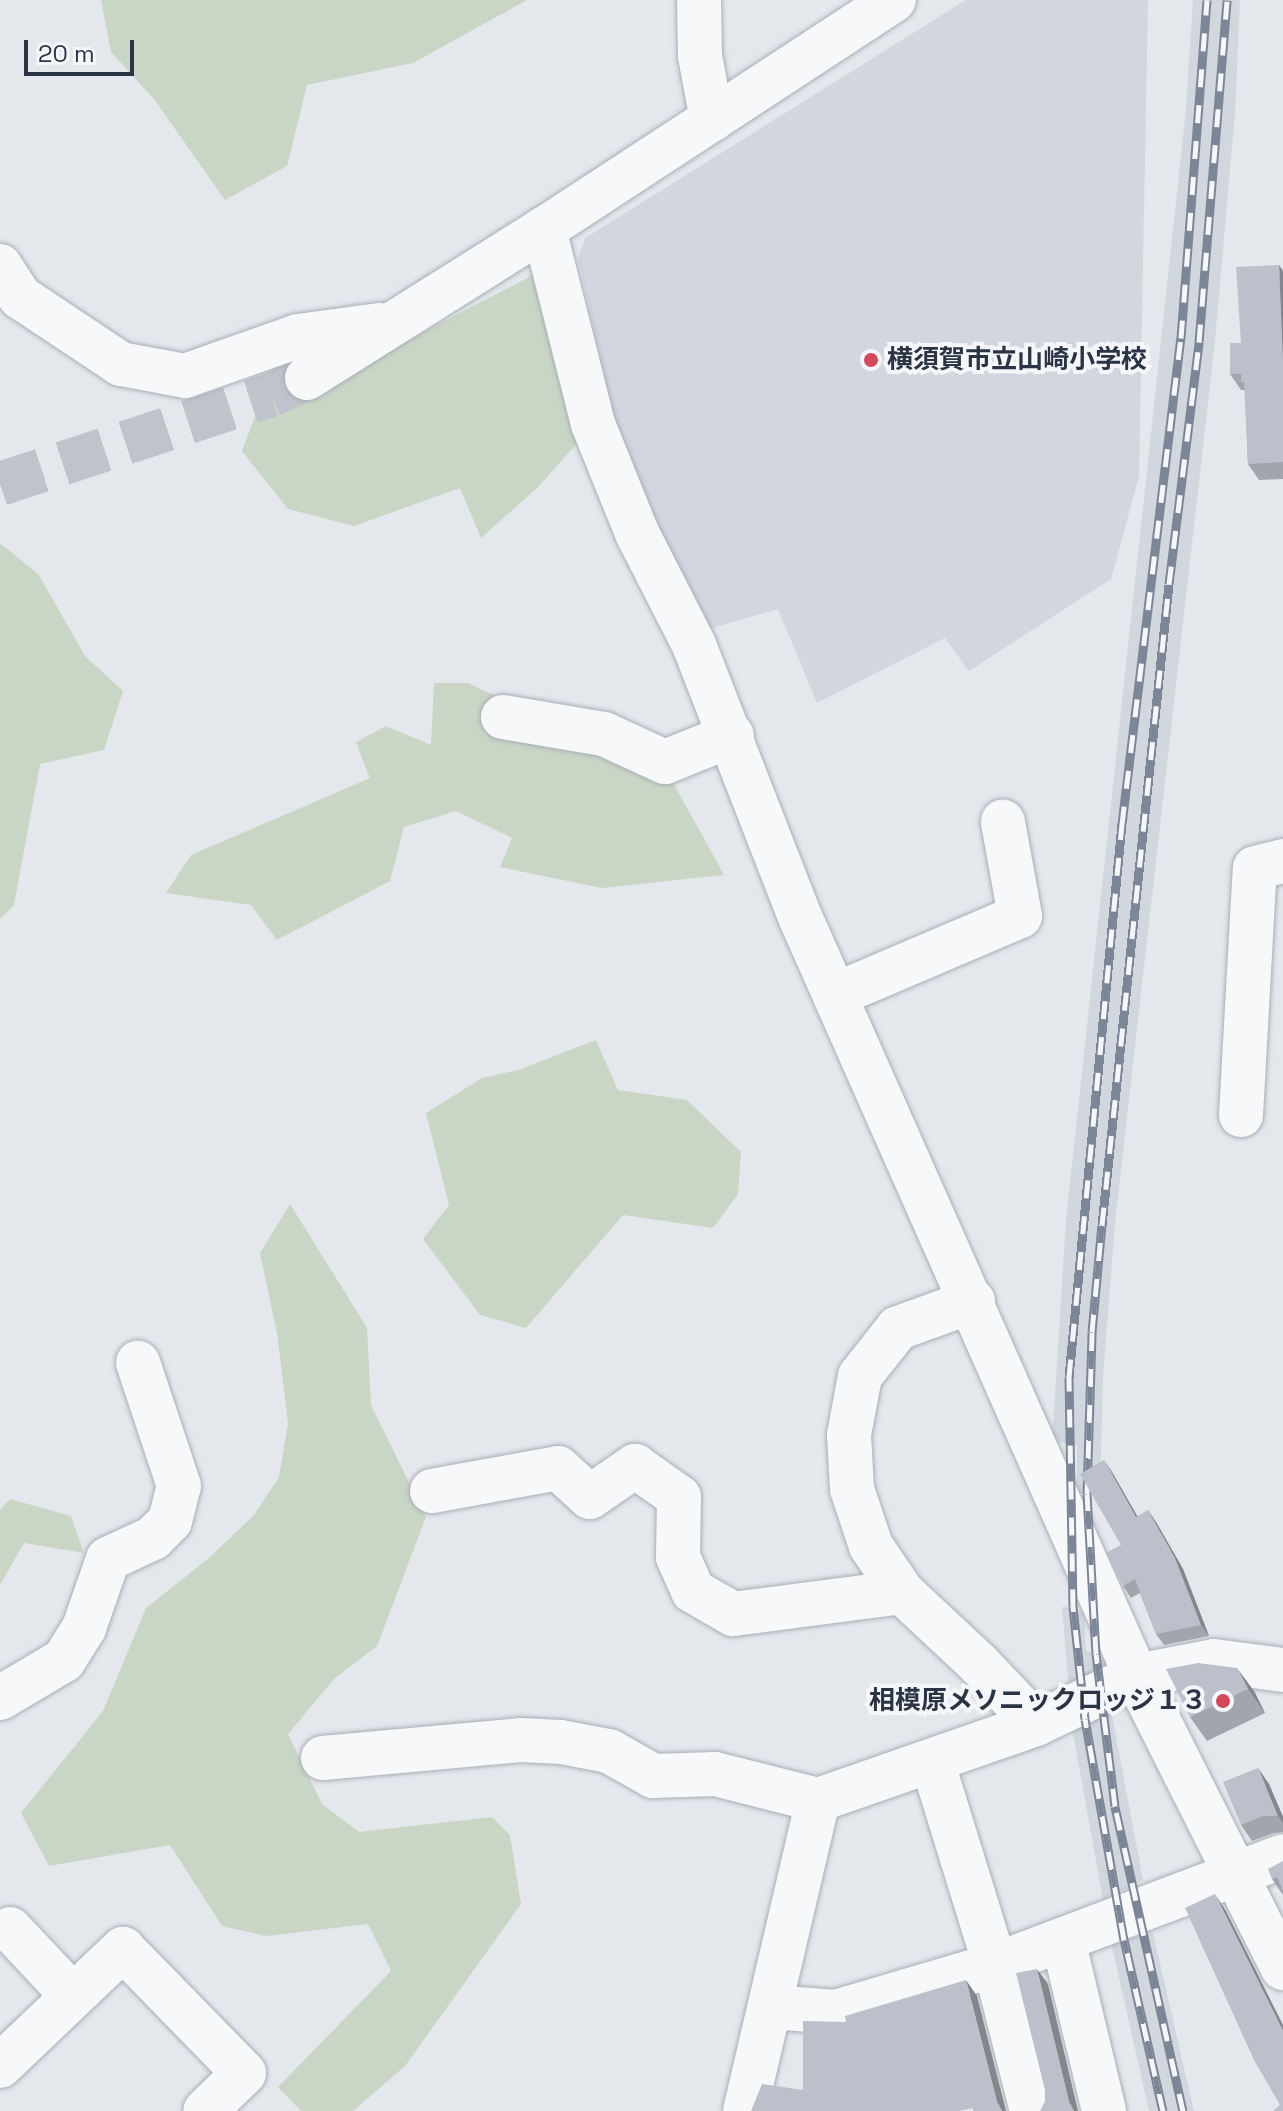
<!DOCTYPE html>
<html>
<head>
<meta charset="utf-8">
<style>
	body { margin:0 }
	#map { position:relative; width:1283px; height:2111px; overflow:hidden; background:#e4e7ec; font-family:"Space Grotesk","Noto Sans JP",sans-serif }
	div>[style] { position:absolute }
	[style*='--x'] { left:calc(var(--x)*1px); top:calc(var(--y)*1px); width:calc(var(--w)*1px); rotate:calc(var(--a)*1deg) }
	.built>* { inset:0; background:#d2d6de }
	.green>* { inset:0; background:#c9d6c5 }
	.minor-tunnel>* { height:44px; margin-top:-22px; transform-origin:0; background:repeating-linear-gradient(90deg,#bfc3cb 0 44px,transparent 0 66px) }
	.roads { filter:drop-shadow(0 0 2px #a9aeb7) drop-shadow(0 0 2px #a9aeb7) }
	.minor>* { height:44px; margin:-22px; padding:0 22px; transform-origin:22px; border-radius:22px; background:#f7f8fa }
	.rail>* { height:9px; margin-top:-4.5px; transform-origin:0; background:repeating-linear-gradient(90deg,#f4f6f9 0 18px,#7d8696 0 36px); box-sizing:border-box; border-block:2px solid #7d8696 }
	.wall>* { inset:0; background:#a1a5ae }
	.shaded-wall>* { inset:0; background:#83868d }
	.building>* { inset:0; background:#bbc0ca }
	.dots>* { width:22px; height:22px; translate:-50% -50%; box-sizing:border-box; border:4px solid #f4f6f9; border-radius:50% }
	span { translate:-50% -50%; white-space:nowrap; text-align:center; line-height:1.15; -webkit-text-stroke:8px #f4f6f9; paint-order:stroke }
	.poi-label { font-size:26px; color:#2b3445; font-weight:700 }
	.left { translate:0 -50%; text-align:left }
	.right { translate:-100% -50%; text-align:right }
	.scale { position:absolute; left:24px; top:40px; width:110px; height:36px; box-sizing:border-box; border:4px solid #2b3445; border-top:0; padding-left:10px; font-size:24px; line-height:28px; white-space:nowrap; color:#2b3445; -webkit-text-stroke:6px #f4f6f9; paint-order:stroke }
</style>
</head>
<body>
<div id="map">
	<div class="built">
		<i style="clip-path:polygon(966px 0,1148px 0,1139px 476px,1111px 579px,969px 671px,945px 638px,817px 703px,778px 609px,706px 630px,624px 461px,578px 259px,585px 238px)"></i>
		<i style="clip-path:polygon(1193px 0,1240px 0,1235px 113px,1215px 341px,1115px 1223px,1103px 1377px,1100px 1493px,1087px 1494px,1077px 1493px,1077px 1445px,1052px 1441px,1066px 1220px,1186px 109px)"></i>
		<i style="clip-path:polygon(1062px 1607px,1073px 1607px,1084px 1613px,1086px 1650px,1108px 1662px,1108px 1672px,1069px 1690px)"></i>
		<i style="clip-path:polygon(1111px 1710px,1143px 1880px,1103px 1900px,1073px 1733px,1085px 1719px)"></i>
		<i style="clip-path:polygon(1153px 1933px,1194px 2111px,1149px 2111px,1111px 1942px)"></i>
	</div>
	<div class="green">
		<i style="clip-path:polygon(101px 0,527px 0,413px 63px,307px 85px,287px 166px,225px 200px,154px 99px,111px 52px)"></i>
		<i style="clip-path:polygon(535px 274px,579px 441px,537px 488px,481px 538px,460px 488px,354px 526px,288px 509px,242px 451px,277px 357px,410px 339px)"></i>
		<i style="clip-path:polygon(0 543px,39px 575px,85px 656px,123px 691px,104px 750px,40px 764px,14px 905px,0 919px)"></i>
		<i style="clip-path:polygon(434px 683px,468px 683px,670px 777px,724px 875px,602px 888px,500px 867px,512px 838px,456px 811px,404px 827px,390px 881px,277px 940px,251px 905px,166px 893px,191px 855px,370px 778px,356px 742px,386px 726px,431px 745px)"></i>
		<i style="clip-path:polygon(596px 1040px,618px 1090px,687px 1100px,741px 1152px,738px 1194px,713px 1228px,623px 1215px,526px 1328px,480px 1315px,423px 1239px,449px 1205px,426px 1113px,482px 1078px,518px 1070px)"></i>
		<i style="clip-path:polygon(290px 1204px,367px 1328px,371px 1405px,426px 1517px,377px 1646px,334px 1679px,288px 1734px,322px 1804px,359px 1832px,492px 1817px,510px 1835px,521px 1904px,405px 2066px,353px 2111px,301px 2111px,278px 2087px,391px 1971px,368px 1924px,266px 1936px,222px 1926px,170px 1845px,49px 1866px,21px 1813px,103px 1711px,146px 1608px,209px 1558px,254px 1515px,279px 1477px,288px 1423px,277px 1333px,260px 1253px)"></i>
		<i style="clip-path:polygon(10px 1499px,71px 1516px,84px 1553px,24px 1543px,0 1585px,0 1510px)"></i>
	</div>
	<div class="minor-tunnel">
		<i style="--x:0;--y:484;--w:285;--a:-18.2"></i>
		<i style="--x:271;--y:395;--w:40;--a:-25"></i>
	</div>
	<div class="roads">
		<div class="minor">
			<i style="--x:699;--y:0;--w:56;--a:89"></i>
			<i style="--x:700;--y:56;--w:65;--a:79.4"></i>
			<i style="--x:544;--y:229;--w:201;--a:75.9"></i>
			<i style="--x:593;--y:424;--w:118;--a:68"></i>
			<i style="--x:637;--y:533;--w:126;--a:63"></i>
			<i style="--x:694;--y:645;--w:294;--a:68.7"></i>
			<i style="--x:801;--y:919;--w:828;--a:66.13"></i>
			<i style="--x:1136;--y:1676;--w:327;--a:63.3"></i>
			<i style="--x:0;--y:266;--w:37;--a:57"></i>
			<i style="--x:20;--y:297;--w:121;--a:33.6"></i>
			<i style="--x:121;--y:364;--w:65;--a:10.6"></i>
			<i style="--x:185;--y:376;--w:120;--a:-19.5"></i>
			<i style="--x:298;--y:336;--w:82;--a:-7.7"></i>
			<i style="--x:307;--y:378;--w:280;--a:-32.2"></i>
			<i style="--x:544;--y:229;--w:418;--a:-33.2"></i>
			<i style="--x:503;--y:717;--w:102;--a:9.6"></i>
			<i style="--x:604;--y:734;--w:67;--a:24.7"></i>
			<i style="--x:665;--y:762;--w:72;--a:-21.9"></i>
			<i style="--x:835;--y:995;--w:201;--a:-23.1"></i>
			<i style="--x:1020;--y:916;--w:96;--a:-100.3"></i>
			<i style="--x:1241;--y:1115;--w:247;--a:-86.8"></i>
			<i style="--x:1255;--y:868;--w:29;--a:-14"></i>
			<i style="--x:973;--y:1301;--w:80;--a:160.2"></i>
			<i style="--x:898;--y:1328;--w:61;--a:128.4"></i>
			<i style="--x:860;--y:1376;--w:60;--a:100.6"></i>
			<i style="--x:849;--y:1435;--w:54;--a:86.8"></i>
			<i style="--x:852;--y:1489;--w:60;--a:71.6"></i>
			<i style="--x:871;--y:1546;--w:55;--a:56"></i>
			<i style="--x:902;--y:1592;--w:104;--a:43.1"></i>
			<i style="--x:978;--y:1663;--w:84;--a:46.4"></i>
			<i style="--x:432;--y:1491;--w:128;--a:-10.3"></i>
			<i style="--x:558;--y:1468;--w:43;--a:42.2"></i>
			<i style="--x:590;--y:1497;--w:55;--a:-34.6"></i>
			<i style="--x:635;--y:1466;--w:54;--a:35.2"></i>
			<i style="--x:679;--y:1497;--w:60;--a:91"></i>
			<i style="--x:678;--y:1557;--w:37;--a:66"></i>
			<i style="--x:693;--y:1591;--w:46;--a:29.9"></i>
			<i style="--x:733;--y:1614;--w:170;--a:-7.4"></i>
			<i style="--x:0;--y:1698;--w:74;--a:-30.7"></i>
			<i style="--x:64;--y:1660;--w:38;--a:-58"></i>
			<i style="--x:84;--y:1628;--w:73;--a:-70.8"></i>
			<i style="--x:108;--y:1559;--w:50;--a:-25"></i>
			<i style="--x:153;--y:1538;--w:24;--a:-45"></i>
			<i style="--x:170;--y:1521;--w:36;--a:-76"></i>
			<i style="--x:179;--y:1486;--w:130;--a:-108.4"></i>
			<i style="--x:323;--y:1758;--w:198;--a:-5.2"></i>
			<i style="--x:520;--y:1740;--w:41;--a:2.8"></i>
			<i style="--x:561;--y:1742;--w:49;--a:10.6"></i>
			<i style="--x:609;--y:1751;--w:51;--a:29.6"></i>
			<i style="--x:653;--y:1776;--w:62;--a:-1.8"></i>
			<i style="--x:715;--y:1774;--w:106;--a:14.2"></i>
			<i style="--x:932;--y:1761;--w:214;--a:72.8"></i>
			<i style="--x:995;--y:1965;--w:151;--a:75.8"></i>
			<i style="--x:10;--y:1929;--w:92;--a:46.8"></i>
			<i style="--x:1063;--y:1940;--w:176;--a:76.5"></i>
			<i style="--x:772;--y:2007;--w:63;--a:4.5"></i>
			<i style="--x:835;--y:2012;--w:167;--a:-16.4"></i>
			<i style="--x:995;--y:1965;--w:308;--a:-20.7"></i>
			<i style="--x:0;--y:2066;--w:170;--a:-43.6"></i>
			<i style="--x:123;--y:1949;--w:173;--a:45.7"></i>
			<i style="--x:244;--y:2073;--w:54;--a:135.7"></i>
			<i style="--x:745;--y:2111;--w:319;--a:-76.8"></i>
			<i style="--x:818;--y:1800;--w:231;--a:-19.2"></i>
			<i style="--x:1036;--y:1724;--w:111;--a:-25.6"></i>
			<i style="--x:1136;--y:1676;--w:79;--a:-10.9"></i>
			<i style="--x:1214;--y:1661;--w:70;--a:7.4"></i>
		</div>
	</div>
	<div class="rail">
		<i style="--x:1163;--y:2111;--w:175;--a:-102.8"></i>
		<i style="--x:1124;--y:1940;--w:224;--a:-100"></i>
		<i style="--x:1085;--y:1719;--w:113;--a:-96.1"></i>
		<i style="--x:1073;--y:1607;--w:230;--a:-91"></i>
		<i style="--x:1069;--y:1377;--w:556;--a:-84.53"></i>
		<i style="--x:1122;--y:824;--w:490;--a:-83.1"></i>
		<i style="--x:1181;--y:338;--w:339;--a:-85.6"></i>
		<i style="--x:1183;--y:2111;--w:312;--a:-102.6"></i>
		<i style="--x:1115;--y:1806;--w:153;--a:-97.1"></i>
		<i style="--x:1096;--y:1654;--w:160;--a:-93.2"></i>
		<i style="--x:1087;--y:1494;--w:162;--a:-88.2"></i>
		<i style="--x:1092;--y:1332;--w:107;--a:-84.7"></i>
		<i style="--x:1102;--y:1225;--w:644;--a:-84.03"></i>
		<i style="--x:1169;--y:584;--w:244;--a:-82.9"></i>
		<i style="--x:1199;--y:342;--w:343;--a:-85.3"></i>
	</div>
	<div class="wall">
		<i style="clip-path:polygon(1283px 271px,1283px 479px,1259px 480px,1248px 464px,1245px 390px,1241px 390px,1230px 374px,1241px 343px)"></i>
		<i style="clip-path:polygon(1112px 1472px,1137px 1516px,1156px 1522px,1183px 1569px,1209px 1636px,1164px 1645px,1156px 1634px,1140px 1593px,1131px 1598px,1123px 1586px,1121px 1545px)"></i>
		<i style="clip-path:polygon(1198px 1663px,1254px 1691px,1265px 1713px,1207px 1741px,1190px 1717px)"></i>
		<i style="clip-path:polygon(1269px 1784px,1283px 1817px,1283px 1832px,1274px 1833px,1252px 1841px,1241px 1825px)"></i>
		<i style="clip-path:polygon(1283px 1861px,1283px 1895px,1272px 1879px)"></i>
	</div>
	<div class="shaded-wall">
		<i style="clip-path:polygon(1279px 265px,1283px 271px,1283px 362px)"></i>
		<i style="clip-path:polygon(1104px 1460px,1112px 1472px,1144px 1528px,1136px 1517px)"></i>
		<i style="clip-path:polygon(1148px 1510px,1156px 1522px,1183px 1569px,1209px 1636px,1201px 1625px)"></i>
		<i style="clip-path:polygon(1237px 1668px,1254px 1691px,1265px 1713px,1248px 1689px)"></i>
		<i style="clip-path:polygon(1258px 1768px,1269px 1784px,1283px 1817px,1283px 1823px,1278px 1816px)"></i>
		<i style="clip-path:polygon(1215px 1894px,1226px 1911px,1283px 2025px,1283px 2031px)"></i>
		<i style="clip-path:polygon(1037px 1969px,1048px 1984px,1078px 2111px,1074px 2111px,1069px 2102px)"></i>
		<i style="clip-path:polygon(966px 1980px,977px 1996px,1006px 2111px,1002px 2111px,997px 2102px)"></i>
	</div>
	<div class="building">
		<i style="clip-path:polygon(1279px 265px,1283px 362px,1283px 462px,1248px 464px,1244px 382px,1241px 382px,1241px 374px,1230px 374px,1230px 343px,1241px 343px,1236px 267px)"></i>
		<i style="clip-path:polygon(1104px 1460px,1136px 1517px,1148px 1510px,1175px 1558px,1201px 1625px,1156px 1634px,1135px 1579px,1123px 1586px,1106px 1553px,1121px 1545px,1080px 1474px)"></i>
		<i style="clip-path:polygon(1198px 1663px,1237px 1668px,1248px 1689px,1190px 1717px,1166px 1669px)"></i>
		<i style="clip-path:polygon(1258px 1768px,1278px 1816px,1263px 1816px,1241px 1825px,1223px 1782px)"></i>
		<i style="clip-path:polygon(1283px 1861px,1283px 1891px,1277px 1877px,1272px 1879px,1268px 1869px)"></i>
		<i style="clip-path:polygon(1215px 1894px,1283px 2031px,1283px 2111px,1273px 2111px,1280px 2105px,1254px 2060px,1185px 1908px)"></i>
		<i style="clip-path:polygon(1037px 1969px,1069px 2102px,1074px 2111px,1040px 2111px,1045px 2101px,1045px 2090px,1016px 1973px)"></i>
		<i style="clip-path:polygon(966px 1980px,997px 2102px,1002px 2111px,973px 2111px,973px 2108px,958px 2111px,751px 2111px,762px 2084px,803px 2090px,803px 2021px,846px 2022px,845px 2016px)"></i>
	</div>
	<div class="dots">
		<i style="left:871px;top:360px;background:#d1495b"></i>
		<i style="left:1223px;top:1701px;background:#d1495b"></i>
	</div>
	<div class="poi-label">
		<span class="left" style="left:887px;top:360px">横須賀市立山崎小学校</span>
		<span class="right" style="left:1207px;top:1701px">相模原メソニックロッジ１３</span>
	</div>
	<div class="scale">20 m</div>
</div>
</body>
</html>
